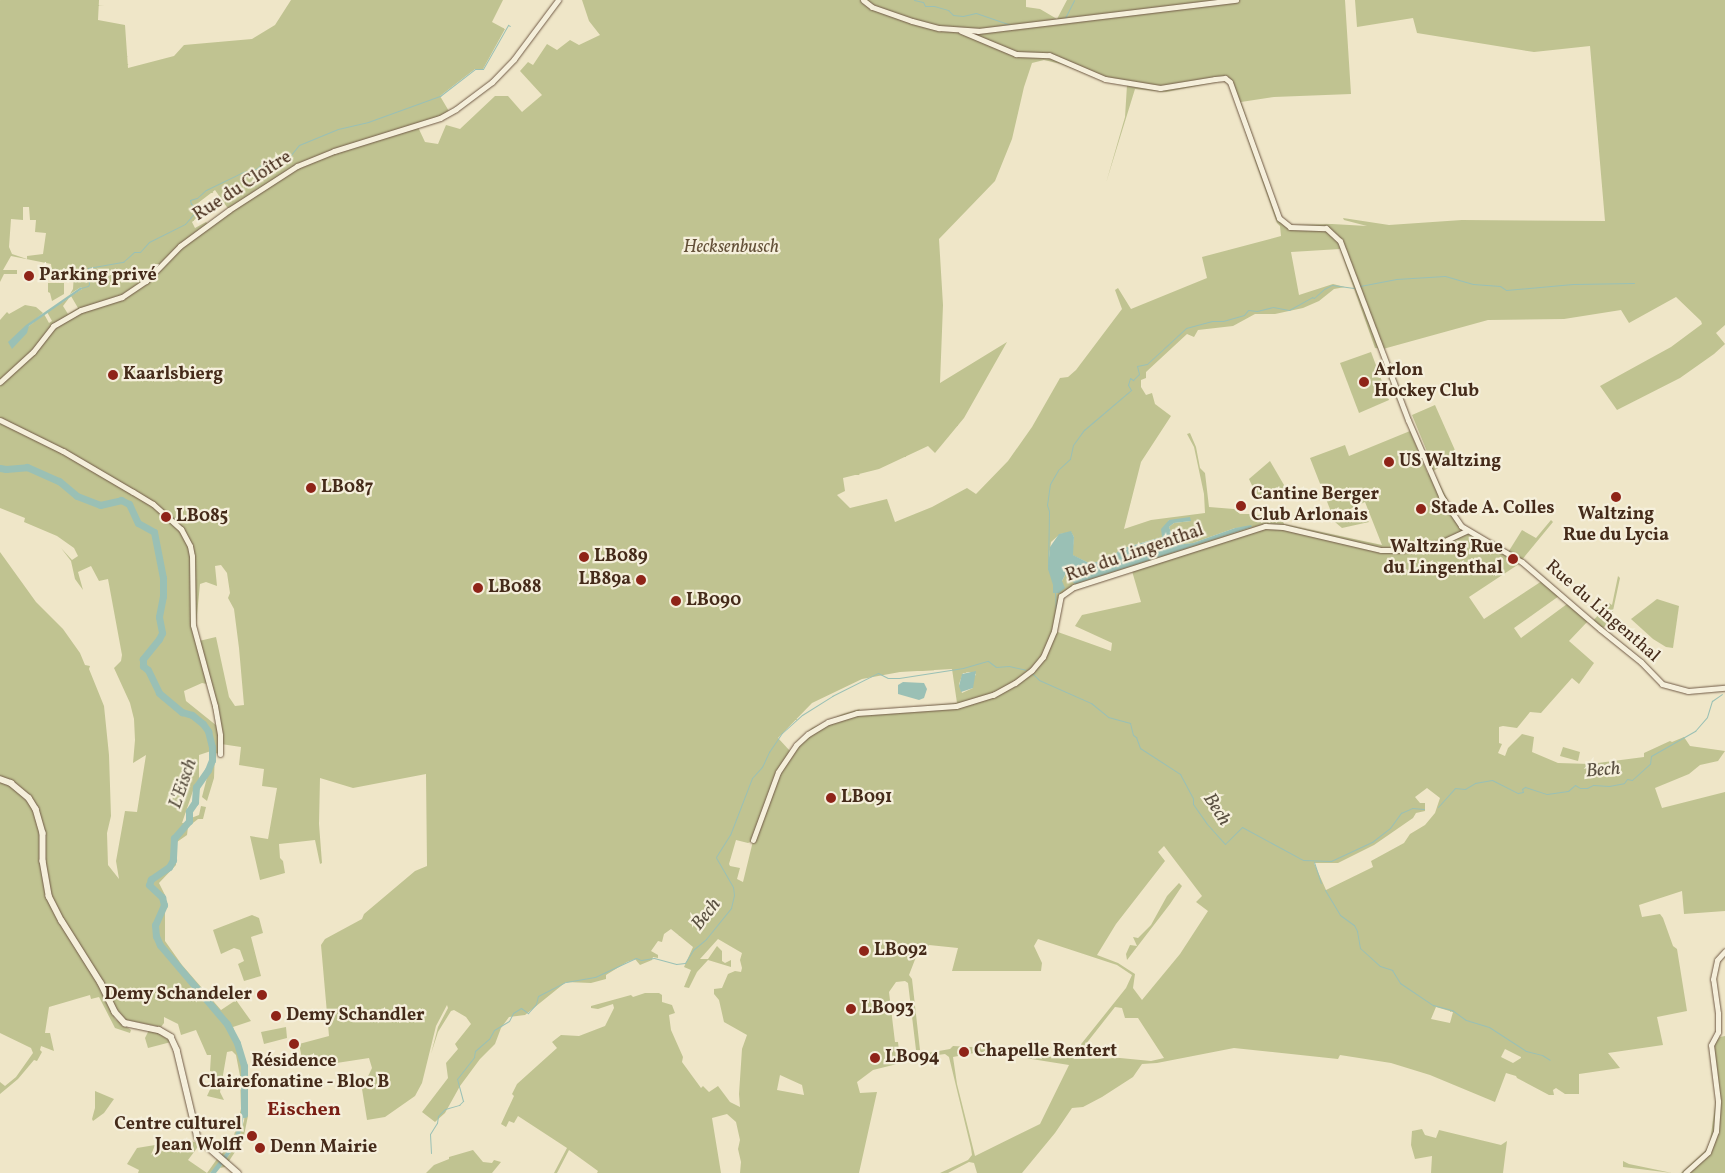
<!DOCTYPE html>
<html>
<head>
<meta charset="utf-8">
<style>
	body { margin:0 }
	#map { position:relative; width:1725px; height:1173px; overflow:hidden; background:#efe6c8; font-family:Vollkorn,serif }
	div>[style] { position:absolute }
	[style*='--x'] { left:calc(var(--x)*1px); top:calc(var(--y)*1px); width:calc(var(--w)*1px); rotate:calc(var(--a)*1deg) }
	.green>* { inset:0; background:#c0c391 }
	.water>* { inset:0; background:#9ac0b5 }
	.stream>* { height:1px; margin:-0.5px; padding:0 0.5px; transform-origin:0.5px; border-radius:0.5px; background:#9ac0b5 }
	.river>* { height:7px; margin:-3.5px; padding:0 3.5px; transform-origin:3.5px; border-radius:3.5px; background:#9ac0b5 }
	.roads { filter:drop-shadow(0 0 1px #705a46) drop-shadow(0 0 1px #705a46) }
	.tertiary>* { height:5px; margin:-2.5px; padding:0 2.5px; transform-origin:2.5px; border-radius:2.5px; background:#f5efdb }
	.secondary>* { height:5.5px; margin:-2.75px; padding:0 2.75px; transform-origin:2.75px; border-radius:2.75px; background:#f5efdb }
	.dots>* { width:14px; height:14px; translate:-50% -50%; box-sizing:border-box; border:2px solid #f5efdb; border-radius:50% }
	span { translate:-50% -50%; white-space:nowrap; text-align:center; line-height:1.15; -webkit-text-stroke:4.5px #f5efdb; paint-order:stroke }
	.street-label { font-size:18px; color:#452b1a }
	.park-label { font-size:18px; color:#645138; font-style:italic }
	.poi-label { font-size:18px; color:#452b1a; font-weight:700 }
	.left { translate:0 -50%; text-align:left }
	.right { translate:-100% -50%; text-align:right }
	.water-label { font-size:19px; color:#5a5041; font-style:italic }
	.quarter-label { font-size:20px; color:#7a1f14; font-weight:700 }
</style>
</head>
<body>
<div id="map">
	<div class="green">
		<i style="clip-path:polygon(evenodd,0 0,99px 0,98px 20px,125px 25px,128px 68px,174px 56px,184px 45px,252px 39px,275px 25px,291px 0,503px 0,492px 22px,505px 29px,483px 69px,475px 69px,440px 96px,450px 113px,417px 125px,425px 142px,438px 144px,446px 125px,460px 129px,495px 96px,508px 96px,522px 112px,542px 95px,520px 71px,528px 62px,533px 65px,547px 44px,557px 50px,570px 40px,579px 45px,600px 35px,589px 21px,582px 0,1026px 0,1026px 7px,1040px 9px,1057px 19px,1067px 0,1345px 0,1351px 94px,1274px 97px,1241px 102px,1280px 216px,1291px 225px,1332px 224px,1367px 226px,1344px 220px,1343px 218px,1389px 225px,1462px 220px,1605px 221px,1590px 46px,1534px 52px,1497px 46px,1417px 33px,1413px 18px,1357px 27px,1355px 0,1725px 0,1725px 325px,1716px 333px,1725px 344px,1714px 354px,1680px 378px,1617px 410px,1600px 386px,1671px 347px,1702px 324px,1701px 321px,1676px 297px,1629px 323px,1621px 310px,1564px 319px,1488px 320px,1383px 349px,1375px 348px,1340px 249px,1291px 252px,1299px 295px,1333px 284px,1345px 287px,1334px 289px,1319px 301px,1303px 308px,1275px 314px,1255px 314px,1233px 326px,1198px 330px,1194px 337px,1187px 334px,1146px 372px,1146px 378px,1141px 380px,1141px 387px,1146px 395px,1152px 393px,1155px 404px,1171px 416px,1141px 462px,1124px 529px,1151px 520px,1205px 513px,1204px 494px,1194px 447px,1187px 434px,1190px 433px,1196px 447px,1200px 468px,1205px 473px,1209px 507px,1234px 509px,1240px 514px,1253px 514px,1280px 520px,1281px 515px,1284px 524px,1382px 545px,1365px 502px,1346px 511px,1359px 520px,1365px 518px,1369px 522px,1342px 528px,1335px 522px,1310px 458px,1345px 445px,1349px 456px,1410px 431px,1428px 474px,1432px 470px,1433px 466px,1412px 415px,1435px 405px,1458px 457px,1433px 471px,1461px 526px,1507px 554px,1522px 530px,1536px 538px,1551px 520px,1553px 522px,1521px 561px,1522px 562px,1469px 597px,1484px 619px,1542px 581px,1559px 596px,1514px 628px,1521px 638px,1567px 604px,1588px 621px,1569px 641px,1594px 663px,1579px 684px,1572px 678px,1541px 713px,1530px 712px,1517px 728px,1503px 726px,1499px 727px,1499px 743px,1502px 744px,1498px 753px,1505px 756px,1508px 748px,1522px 734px,1534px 737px,1532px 752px,1558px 763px,1590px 764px,1644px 757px,1644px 753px,1670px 741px,1672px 742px,1684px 737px,1690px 746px,1725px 751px,1718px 761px,1700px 765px,1689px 774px,1655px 788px,1662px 808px,1725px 792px,1725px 911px,1684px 914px,1682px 891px,1639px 905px,1642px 917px,1660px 914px,1663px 918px,1673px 946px,1677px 949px,1687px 1011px,1657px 1017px,1663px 1045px,1608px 1053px,1620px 1068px,1579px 1074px,1579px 1094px,1565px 1094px,1556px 1088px,1553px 1090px,1554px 1095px,1549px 1095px,1517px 1078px,1516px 1076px,1506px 1073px,1495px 1102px,1430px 1075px,1391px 1063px,1340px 1055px,1338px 1059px,1234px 1048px,1157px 1063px,1142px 1064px,1133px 1077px,1102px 1097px,1083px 1107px,1072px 1108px,1055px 1133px,1022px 1173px,977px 1173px,974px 1163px,969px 1162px,948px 1173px,940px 1173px,968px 1160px,972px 1155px,971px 1148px,949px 1057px,945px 1054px,923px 1057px,922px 1055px,896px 1060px,897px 1064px,873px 1070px,857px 1082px,860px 1093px,877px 1092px,859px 1173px,740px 1173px,741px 1162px,738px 1149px,740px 1140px,736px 1122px,727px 1114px,712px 1118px,721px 1173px,597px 1173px,598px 1171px,569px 1150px,557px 1173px,554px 1173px,567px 1148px,518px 1116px,514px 1123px,509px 1121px,506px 1127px,501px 1124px,514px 1096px,512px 1094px,517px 1084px,557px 1048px,552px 1042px,561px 1035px,579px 1036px,605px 1026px,614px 1008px,613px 1004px,598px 1009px,591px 1008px,591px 1006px,631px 995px,633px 997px,645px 993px,659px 993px,662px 995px,662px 1002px,672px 1005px,675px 1013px,669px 1015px,671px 1030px,683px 1057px,682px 1062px,701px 1088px,703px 1086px,709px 1092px,718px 1086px,730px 1102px,740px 1107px,739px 1094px,742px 1049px,747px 1035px,724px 1022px,719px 1000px,714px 994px,714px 989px,722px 988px,728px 974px,735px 971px,741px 972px,742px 968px,740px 960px,742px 953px,718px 939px,700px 959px,708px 959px,717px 946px,722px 951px,722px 961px,725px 963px,731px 960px,731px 967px,708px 960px,697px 972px,689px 988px,684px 987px,691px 970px,684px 967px,693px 947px,671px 929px,664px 934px,662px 942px,658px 941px,651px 951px,658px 955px,658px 958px,653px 957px,652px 960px,640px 965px,635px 959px,627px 962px,606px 975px,606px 979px,591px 983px,566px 982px,525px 1015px,509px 1017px,501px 1028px,495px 1044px,480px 1059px,460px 1086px,445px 1113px,435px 1122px,422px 1112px,448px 1078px,446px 1063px,458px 1049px,455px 1044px,471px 1024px,466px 1017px,454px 1010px,451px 1011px,438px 1032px,431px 1054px,438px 1027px,448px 1008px,447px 1005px,436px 1026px,422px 1083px,415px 1096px,385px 1117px,367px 1120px,362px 1089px,372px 1068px,369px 1058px,304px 1068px,299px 1044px,329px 1036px,321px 945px,325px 939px,362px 919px,364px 914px,415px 871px,427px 866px,426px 774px,353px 788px,320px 778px,319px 824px,322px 863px,320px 864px,315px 840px,279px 844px,280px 858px,283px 861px,285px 873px,260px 880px,250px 836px,268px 839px,277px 788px,262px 786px,264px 769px,239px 765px,241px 747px,221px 744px,220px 754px,215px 753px,214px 778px,207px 801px,202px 797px,214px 750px,199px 755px,199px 780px,195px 785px,182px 823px,190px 822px,191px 818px,199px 815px,201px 806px,206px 807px,203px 819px,198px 819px,188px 827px,187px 835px,177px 842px,176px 865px,159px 883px,165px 895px,165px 941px,182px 965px,221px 1010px,236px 1000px,251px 1021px,233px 1027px,248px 1071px,248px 1116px,242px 1145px,239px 1146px,225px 1167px,220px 1168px,236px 1145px,244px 1121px,245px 1110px,235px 1140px,223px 1157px,221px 1155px,233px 1139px,241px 1109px,240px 1076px,236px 1055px,232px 1051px,227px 1052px,220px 1092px,224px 1100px,207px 1096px,213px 1083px,214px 1072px,210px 1071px,211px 1055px,207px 1055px,196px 1030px,181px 1035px,178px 1024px,164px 1017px,164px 1023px,161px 1027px,126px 1020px,105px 995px,115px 1019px,131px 1030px,130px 1033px,115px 1028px,99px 997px,91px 999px,90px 995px,49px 1007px,45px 1033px,50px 1033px,54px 1051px,41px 1046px,40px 1050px,42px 1052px,37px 1061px,34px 1060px,18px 1079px,0 1094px,0 1082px,5px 1086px,16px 1077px,33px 1053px,31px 1048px,0 1033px,0 552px,36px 602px,63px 629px,80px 653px,85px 665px,90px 666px,89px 669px,104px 706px,109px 755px,111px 816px,107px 833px,108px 865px,119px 879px,116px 861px,125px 811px,137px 812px,146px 755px,133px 763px,135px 740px,134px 719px,130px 703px,114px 668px,121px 661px,122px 655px,108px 579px,99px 581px,91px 566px,78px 572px,83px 590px,75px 579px,71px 561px,61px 548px,72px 560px,78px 556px,74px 548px,57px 536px,24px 522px,25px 518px,0 508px,0 320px,7px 312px,9px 314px,25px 305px,36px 307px,43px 313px,9px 342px,12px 348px,29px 326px,44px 314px,49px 323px,52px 321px,47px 312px,69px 298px,63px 306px,68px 314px,78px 308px,71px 296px,82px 289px,81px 287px,70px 294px,73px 289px,74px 273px,52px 272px,51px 264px,11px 256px,3px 270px,17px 270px,17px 274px,4px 274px,0 282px,0 0,1044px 60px,1061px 64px,1104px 81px,1127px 85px,1125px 117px,1106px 183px,1135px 89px,1166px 92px,1222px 81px,1227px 83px,1231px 88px,1253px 155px,1277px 223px,1280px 226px,1281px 236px,1202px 257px,1207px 278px,1131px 309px,1118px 288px,1115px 290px,1122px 309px,1076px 370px,1068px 377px,1060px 378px,1032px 427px,1008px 461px,976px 494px,967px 488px,932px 507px,895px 522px,887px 499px,850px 508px,837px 495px,845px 491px,843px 478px,879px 469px,928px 446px,935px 453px,964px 418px,1007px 342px,940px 383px,943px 305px,939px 239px,995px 181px,1012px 139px,1024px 87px,1032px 63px,1044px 60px,0 0,215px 190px,229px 210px,209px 225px,206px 222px,195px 228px,192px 222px,202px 213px,198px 203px,215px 190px,0 0,23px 207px,29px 207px,30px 220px,36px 220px,35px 232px,46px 233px,43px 254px,27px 256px,27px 259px,12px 254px,9px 247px,11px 219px,23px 220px,23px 207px,0 0,1169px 520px,1191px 521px,1174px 523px,1169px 527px,1176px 545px,1193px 543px,1235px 528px,1252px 527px,1223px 536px,1072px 572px,1068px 569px,1062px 581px,1059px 593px,1055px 593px,1049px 557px,1051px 542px,1060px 534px,1071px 532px,1074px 537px,1072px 555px,1089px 563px,1110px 560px,1120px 549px,1162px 537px,1169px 520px,0 0,221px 565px,227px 573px,230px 593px,228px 598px,234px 609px,239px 648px,244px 705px,235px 706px,229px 697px,216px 637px,199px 641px,196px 625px,200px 584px,206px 582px,217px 586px,215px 566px,221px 565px,0 0,1132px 571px,1141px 602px,1082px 615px,1075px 626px,1112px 643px,1111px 651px,1055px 631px,1064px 593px,1132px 571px,0 0,952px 669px,957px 703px,858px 712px,860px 709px,843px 714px,812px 728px,790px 751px,778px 738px,812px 703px,862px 679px,900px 672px,952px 669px,0 0,969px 672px,976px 674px,972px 682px,973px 688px,962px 693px,959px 684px,963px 673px,969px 672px,0 0,202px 683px,207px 684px,217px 726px,186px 701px,184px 691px,202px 683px,0 0,1427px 788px,1440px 798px,1435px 813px,1425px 825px,1410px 834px,1404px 843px,1371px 861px,1373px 867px,1326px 890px,1314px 863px,1338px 863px,1374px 845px,1413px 818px,1416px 813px,1425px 811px,1425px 803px,1420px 803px,1415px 797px,1427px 788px,0 0,736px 840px,748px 843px,753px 841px,743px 882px,737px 879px,740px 868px,730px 866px,729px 864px,736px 840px,0 0,1164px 846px,1202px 896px,1196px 902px,1208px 911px,1180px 954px,1142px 1000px,1133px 988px,1135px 974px,1118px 963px,1097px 955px,1116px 924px,1165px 861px,1158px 852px,1164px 846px,0 0,1038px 939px,1117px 965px,1132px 975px,1126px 988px,1070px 1058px,1058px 1058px,1006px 1049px,953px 1046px,950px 1049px,900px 1058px,898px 1042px,895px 1042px,889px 992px,896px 982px,905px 981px,908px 983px,916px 1050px,920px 1050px,912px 979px,909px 975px,916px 957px,929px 945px,958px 948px,952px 971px,1041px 971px,1042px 963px,1034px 946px,1038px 939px,0 0,1115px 1007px,1122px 1008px,1125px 1018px,1138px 1018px,1164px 1058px,1151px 1061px,1120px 1058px,1074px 1059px,1115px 1007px,0 0,1436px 1007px,1453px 1012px,1450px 1023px,1431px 1019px,1436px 1007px,0 0,1505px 1049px,1521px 1057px,1521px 1058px,1513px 1063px,1501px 1057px,1505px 1049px,0 0,974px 1053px,995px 1053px,1069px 1065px,1040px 1124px,975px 1156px,957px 1084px,953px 1057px,974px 1053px,0 0,780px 1075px,802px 1085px,804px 1095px,777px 1090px,780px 1075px)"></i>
		<i style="clip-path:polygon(48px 283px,64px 283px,64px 294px,52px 301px,50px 293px,48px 292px)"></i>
		<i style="clip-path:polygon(1371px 352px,1389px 400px,1359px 413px,1340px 363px)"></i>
		<i style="clip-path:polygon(1270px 461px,1284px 485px,1284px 501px,1256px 494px,1249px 479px)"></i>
		<i style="clip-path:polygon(1618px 576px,1620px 578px,1611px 620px,1601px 630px,1592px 622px,1609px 603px,1612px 605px)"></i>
		<i style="clip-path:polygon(1657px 599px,1679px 606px,1673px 648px,1666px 647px,1653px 639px,1631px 619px)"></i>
		<i style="clip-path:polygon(1563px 747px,1580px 752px,1578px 761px,1560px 756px)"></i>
		<i style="clip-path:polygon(1179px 883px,1182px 886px,1170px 904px,1127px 960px,1126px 954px,1130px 945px,1137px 946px,1133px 937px,1138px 938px,1151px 925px,1167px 896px)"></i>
		<i style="clip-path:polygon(252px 915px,259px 918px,263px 933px,251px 937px,261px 976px,244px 981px,238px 964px,244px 961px,240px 950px,234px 948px,221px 954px,213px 930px)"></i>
		<i style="clip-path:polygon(286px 1027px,287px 1038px,264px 1044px,261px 1032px)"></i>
		<i style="clip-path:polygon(149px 1030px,156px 1031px,171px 1042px,148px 1048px,145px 1038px)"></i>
		<i style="clip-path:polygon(1725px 1036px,1725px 1173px,1681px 1173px,1706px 1150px,1710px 1141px,1716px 1100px,1713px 1050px,1715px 1042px,1720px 1037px)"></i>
		<i style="clip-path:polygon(95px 1091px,114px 1099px,104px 1113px,93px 1121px,92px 1119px,95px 1108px)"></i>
		<i style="clip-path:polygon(1422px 1129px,1425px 1135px,1436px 1138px,1439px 1130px,1501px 1145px,1507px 1141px,1503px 1173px,1431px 1173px,1432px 1156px,1415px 1159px,1411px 1145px,1412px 1131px)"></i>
		<i style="clip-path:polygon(186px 1139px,200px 1144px,188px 1160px,207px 1173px,217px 1159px,220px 1162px,210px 1173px,138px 1173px,139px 1170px,127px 1164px,137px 1148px,155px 1145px,151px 1155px,164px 1143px)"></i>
		<i style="clip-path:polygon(473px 1150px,483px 1162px,492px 1163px,494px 1160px,501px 1162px,492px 1173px,426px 1173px,434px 1165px,449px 1159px,449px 1157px)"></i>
		<i style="clip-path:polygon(1623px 1161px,1629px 1164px,1672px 1173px,1623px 1167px)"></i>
	</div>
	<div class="water">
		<i style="clip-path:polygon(81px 287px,82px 289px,29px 326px,27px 333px,12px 349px,8px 342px,26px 325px)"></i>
		<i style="clip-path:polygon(1190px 517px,1191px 521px,1174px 523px,1169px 527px,1176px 545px,1193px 543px,1235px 528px,1251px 525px,1252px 527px,1075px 584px,1070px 579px,1072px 572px,1068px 569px,1062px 581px,1065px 588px,1059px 593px,1053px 593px,1053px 585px,1048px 569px,1050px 547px,1059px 534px,1071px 531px,1074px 537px,1073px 555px,1089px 563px,1110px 560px,1120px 549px,1162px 537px,1161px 529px,1169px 520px)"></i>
		<i style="clip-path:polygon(976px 671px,973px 688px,961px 692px,959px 686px,962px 674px)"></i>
		<i style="clip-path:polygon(903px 682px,924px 683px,927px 689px,924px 698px,919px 700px,898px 694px,898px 685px)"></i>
		<i style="clip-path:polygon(245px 1106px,242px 1128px,236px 1145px,220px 1168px,216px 1173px,210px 1173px,232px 1145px)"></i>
	</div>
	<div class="stream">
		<i style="--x:914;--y:0;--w:9;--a:13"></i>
		<i style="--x:923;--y:2;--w:4;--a:63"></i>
		<i style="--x:925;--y:6;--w:9;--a:0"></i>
		<i style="--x:934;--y:6;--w:15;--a:16"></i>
		<i style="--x:948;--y:10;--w:7;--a:45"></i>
		<i style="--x:953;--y:15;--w:10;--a:6"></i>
		<i style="--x:963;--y:16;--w:13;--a:-13"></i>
		<i style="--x:976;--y:13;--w:36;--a:19"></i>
		<i style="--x:1065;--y:18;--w:20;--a:-63"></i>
		<i style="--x:1360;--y:286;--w:37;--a:-11"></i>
		<i style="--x:1396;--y:279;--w:49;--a:-3.5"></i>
		<i style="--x:1445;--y:276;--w:29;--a:16"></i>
		<i style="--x:1473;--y:284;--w:27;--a:4"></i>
		<i style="--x:1500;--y:286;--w:7;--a:34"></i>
		<i style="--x:1506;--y:290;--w:67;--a:-5.1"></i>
		<i style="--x:1573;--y:284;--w:61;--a:-0.9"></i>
		<i style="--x:81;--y:288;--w:7;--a:-16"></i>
		<i style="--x:88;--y:286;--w:2;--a:-63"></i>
		<i style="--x:89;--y:284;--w:16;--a:-94"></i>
		<i style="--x:88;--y:268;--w:36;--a:-10"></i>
		<i style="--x:123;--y:262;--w:15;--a:-42"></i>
		<i style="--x:134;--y:252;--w:6;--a:0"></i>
		<i style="--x:140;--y:252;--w:13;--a:-48"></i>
		<i style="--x:149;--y:242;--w:40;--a:-26.6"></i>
		<i style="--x:185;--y:224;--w:20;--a:-49"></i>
		<i style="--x:198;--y:209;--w:9;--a:-144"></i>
		<i style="--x:191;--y:204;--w:4;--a:-104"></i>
		<i style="--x:190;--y:200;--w:7;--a:-16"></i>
		<i style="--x:197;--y:198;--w:12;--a:-42"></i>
		<i style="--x:206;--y:190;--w:41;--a:-25.9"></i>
		<i style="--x:243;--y:172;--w:13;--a:-13"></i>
		<i style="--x:256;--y:169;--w:14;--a:-39"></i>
		<i style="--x:267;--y:160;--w:23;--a:-10"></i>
		<i style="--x:290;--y:156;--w:14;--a:-51"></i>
		<i style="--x:299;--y:145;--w:42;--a:-22.3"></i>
		<i style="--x:338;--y:129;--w:31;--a:-13"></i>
		<i style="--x:368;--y:122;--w:77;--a:-19.9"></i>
		<i style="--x:440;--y:96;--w:44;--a:-37.6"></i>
		<i style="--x:475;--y:69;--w:8;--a:0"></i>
		<i style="--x:483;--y:69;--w:51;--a:-60.4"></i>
		<i style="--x:508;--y:25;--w:2;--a:27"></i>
		<i style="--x:1048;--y:569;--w:58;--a:-89"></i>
		<i style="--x:1049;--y:511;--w:6;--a:-108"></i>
		<i style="--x:1047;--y:505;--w:21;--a:-82"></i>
		<i style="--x:1050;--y:484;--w:16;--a:-60"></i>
		<i style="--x:1058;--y:470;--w:16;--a:-43"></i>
		<i style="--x:1070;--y:459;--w:14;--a:-78"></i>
		<i style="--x:1073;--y:445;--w:19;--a:-54"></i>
		<i style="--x:1084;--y:430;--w:62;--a:-40.4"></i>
		<i style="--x:1131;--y:390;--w:6;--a:-121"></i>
		<i style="--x:1128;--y:385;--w:7;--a:-74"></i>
		<i style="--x:1130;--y:378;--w:4;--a:34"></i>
		<i style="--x:1133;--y:380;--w:8;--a:-45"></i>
		<i style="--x:1139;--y:374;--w:8;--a:-104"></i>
		<i style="--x:1137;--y:366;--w:10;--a:-11"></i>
		<i style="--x:1147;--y:364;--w:53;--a:-42.7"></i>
		<i style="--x:1186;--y:328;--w:27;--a:-15"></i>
		<i style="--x:1212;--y:321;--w:11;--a:0"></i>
		<i style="--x:1223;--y:321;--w:22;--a:-16"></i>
		<i style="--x:1244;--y:315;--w:6;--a:-51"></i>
		<i style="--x:1248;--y:310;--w:9;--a:6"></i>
		<i style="--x:1257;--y:311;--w:16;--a:-14"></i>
		<i style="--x:1273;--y:307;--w:16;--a:11"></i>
		<i style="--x:1289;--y:310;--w:26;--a:-29"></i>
		<i style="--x:1312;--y:297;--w:2;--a:27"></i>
		<i style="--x:1314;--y:298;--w:13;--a:-42"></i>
		<i style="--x:1324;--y:289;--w:9;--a:-27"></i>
		<i style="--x:1332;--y:285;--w:22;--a:8"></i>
		<i style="--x:1055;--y:592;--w:19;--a:87"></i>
		<i style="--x:1033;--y:674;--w:8;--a:45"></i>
		<i style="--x:1039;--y:680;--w:57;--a:23.9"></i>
		<i style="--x:1091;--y:703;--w:22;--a:39"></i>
		<i style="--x:1108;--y:717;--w:23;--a:15"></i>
		<i style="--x:1130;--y:723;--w:12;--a:76"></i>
		<i style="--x:1133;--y:735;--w:4;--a:34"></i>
		<i style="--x:1136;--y:737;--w:12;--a:70"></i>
		<i style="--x:1140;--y:748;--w:48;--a:33"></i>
		<i style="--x:1180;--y:774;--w:27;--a:62"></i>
		<i style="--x:1193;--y:798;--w:6;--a:90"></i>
		<i style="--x:1193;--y:804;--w:24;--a:55"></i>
		<i style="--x:1207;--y:824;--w:27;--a:48"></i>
		<i style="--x:1225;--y:844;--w:24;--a:-45"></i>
		<i style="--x:1242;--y:827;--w:69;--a:28.4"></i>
		<i style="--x:1303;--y:860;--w:28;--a:2"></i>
		<i style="--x:1331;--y:861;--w:45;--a:-24.9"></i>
		<i style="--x:1372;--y:842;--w:23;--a:-38"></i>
		<i style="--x:1390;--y:828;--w:19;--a:-54"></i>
		<i style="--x:1401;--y:813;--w:12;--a:-24"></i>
		<i style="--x:1412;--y:808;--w:12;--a:5"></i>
		<i style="--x:1438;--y:807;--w:25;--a:-48"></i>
		<i style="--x:1455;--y:788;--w:10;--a:6"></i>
		<i style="--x:1465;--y:789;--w:12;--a:-31"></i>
		<i style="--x:1475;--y:783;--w:17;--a:-10"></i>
		<i style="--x:1492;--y:780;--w:29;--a:27"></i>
		<i style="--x:1518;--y:793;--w:5;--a:-11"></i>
		<i style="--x:1523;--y:792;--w:3;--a:-108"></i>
		<i style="--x:1522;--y:789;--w:4;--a:-34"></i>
		<i style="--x:1525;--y:787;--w:23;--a:18"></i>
		<i style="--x:1547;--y:794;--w:21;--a:-8"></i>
		<i style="--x:1568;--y:791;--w:9;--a:-41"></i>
		<i style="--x:1575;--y:785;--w:6;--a:31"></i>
		<i style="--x:1580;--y:788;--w:7;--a:0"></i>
		<i style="--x:1587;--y:788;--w:7;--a:-27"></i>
		<i style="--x:1593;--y:785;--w:16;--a:4"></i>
		<i style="--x:1609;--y:786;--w:15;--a:-11"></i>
		<i style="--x:1624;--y:783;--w:5;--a:-53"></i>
		<i style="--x:1627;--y:779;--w:5;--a:11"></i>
		<i style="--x:1632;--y:780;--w:24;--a:-42"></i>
		<i style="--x:1650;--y:764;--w:8;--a:-83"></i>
		<i style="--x:1651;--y:756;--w:51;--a:-29.6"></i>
		<i style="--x:1695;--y:731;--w:18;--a:-49"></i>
		<i style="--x:1707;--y:717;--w:17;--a:-73"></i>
		<i style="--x:1712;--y:701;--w:12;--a:-35"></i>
		<i style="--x:1314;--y:862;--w:22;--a:72"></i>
		<i style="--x:1325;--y:890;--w:29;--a:59"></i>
		<i style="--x:1340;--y:915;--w:17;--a:36"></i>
		<i style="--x:1354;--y:925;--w:7;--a:63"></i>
		<i style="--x:1357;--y:931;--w:17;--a:80"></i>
		<i style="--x:1360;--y:948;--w:27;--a:42"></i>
		<i style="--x:1380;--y:966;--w:13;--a:18"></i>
		<i style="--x:1392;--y:970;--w:15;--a:58"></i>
		<i style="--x:1400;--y:983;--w:40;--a:34"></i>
		<i style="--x:1433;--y:1005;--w:20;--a:15"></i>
		<i style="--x:1452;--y:1010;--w:17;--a:36"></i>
		<i style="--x:1466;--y:1020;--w:24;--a:17"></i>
		<i style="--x:1489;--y:1027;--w:44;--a:33"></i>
		<i style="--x:1526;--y:1051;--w:16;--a:14"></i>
		<i style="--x:1542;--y:1055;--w:9;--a:32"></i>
		<i style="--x:431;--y:1153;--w:19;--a:-93"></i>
		<i style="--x:430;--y:1134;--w:13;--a:-58"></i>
		<i style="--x:437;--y:1123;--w:7;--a:-82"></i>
		<i style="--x:438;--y:1116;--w:10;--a:-45"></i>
		<i style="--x:445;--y:1109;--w:15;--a:-16"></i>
		<i style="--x:459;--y:1105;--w:6;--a:-45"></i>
		<i style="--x:463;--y:1101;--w:23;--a:-105"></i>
		<i style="--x:457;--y:1079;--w:28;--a:-52"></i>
		<i style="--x:474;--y:1057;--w:6;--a:-81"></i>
		<i style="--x:475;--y:1051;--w:18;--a:-41"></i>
		<i style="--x:489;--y:1039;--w:10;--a:-61"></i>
		<i style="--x:494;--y:1030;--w:17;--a:-31"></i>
		<i style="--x:509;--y:1021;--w:9;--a:-63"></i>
		<i style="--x:513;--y:1013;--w:9;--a:-32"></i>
		<i style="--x:521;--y:1008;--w:9;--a:36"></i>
		<i style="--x:528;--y:1013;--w:12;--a:-48"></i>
		<i style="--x:536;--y:1004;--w:8;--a:-76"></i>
		<i style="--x:538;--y:996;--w:31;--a:-27"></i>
		<i style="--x:566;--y:982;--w:29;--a:-10"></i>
		<i style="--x:595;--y:977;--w:45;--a:-24.9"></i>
		<i style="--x:636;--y:958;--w:5;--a:22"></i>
		<i style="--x:641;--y:960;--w:13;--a:-9"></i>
		<i style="--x:654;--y:958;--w:23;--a:15"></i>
		<i style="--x:676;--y:964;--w:9;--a:-6"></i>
		<i style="--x:685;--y:963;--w:15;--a:-58"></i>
		<i style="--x:693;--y:950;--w:17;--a:-40"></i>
		<i style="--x:706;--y:939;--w:40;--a:-51"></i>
		<i style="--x:731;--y:908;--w:13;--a:-77"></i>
		<i style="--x:734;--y:895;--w:8;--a:-97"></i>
		<i style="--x:733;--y:887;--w:34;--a:-120"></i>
		<i style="--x:716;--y:857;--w:26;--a:-58"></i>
		<i style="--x:730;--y:835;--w:61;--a:-68.9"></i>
		<i style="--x:752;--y:778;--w:15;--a:-48"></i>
		<i style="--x:762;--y:767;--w:17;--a:-65"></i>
		<i style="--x:769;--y:752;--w:23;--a:-56"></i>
		<i style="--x:782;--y:733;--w:27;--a:-42"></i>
		<i style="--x:802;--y:715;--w:36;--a:-32"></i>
		<i style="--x:832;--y:696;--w:51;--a:-26.6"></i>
		<i style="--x:878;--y:673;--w:11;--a:27"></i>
		<i style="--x:888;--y:678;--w:11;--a:0"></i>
		<i style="--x:899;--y:678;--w:65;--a:-8.9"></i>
		<i style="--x:963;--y:668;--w:26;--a:-16"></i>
		<i style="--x:988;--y:661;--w:10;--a:37"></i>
		<i style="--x:996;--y:667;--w:13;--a:-4"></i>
		<i style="--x:1009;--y:666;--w:17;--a:13"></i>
	</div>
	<div class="river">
		<i style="--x:0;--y:468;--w:6;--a:9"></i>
		<i style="--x:6;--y:469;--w:21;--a:-5"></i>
		<i style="--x:27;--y:467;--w:35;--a:24"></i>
		<i style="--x:59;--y:481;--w:23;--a:40"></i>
		<i style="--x:77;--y:496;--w:25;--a:21"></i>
		<i style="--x:100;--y:505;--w:22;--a:-13"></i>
		<i style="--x:121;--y:500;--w:9;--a:27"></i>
		<i style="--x:129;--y:504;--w:21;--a:65"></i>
		<i style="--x:138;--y:523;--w:18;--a:29"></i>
		<i style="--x:154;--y:532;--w:47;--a:78.9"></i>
		<i style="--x:163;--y:578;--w:18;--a:90"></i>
		<i style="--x:163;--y:596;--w:21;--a:101"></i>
		<i style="--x:159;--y:617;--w:16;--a:79"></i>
		<i style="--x:162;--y:633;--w:7;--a:117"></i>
		<i style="--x:159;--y:639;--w:26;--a:129"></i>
		<i style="--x:143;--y:659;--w:7;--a:90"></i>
		<i style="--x:143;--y:666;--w:6;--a:39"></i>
		<i style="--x:148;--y:670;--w:25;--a:64"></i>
		<i style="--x:159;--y:693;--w:30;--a:40"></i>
		<i style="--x:182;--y:712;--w:10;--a:17"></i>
		<i style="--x:192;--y:715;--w:14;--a:39"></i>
		<i style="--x:203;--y:724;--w:9;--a:54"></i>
		<i style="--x:208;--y:731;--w:16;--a:76"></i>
		<i style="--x:212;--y:747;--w:13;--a:90"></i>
		<i style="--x:212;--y:760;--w:11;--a:112"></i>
		<i style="--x:208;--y:770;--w:21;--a:125"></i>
		<i style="--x:196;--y:787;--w:15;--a:94"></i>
		<i style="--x:195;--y:802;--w:11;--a:124"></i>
		<i style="--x:189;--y:811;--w:10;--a:90"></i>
		<i style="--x:189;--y:821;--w:23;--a:131"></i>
		<i style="--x:174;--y:838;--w:22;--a:93"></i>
		<i style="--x:173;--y:860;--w:8;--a:120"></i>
		<i style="--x:169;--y:867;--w:22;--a:146"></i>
		<i style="--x:151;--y:879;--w:6;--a:108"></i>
		<i style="--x:149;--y:885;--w:18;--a:43"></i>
		<i style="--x:162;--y:897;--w:8;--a:76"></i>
		<i style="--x:164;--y:905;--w:22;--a:114"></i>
		<i style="--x:155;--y:925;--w:11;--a:85"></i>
		<i style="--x:156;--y:936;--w:10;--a:66"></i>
		<i style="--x:160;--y:945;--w:104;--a:49.7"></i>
		<i style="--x:227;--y:1024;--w:21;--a:62"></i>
		<i style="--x:237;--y:1043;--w:24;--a:73"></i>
		<i style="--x:244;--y:1066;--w:48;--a:90"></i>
	</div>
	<div class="roads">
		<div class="tertiary">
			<i style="--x:863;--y:0;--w:11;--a:38"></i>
			<i style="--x:872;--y:7;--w:42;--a:19.3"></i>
			<i style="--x:912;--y:21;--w:28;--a:15"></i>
			<i style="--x:939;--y:28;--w:39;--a:4"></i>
			<i style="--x:978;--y:31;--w:260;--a:-6.9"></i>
			<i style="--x:961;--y:31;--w:60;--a:22.7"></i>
			<i style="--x:1016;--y:54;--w:33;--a:2"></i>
			<i style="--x:1049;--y:55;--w:61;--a:23.2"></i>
			<i style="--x:1105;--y:79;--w:56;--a:9.3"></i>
			<i style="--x:1160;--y:88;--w:56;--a:-9.3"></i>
			<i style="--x:1215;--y:79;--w:10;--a:-6"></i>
			<i style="--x:1225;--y:78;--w:6;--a:39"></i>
			<i style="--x:1230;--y:82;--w:145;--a:70.2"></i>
			<i style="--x:1279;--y:218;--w:14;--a:39"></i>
			<i style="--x:1290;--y:227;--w:36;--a:2"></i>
			<i style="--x:1326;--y:228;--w:19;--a:43"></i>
			<i style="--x:1340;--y:241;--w:191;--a:69.2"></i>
			<i style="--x:1408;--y:420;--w:83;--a:66.5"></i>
			<i style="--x:1441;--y:496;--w:36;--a:56"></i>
			<i style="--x:1461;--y:526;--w:71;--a:30.5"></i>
			<i style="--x:1522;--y:562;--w:103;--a:40.7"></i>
			<i style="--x:1600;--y:629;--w:53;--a:38.8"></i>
			<i style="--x:1641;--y:662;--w:30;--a:46"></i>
			<i style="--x:1662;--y:684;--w:27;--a:15"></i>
			<i style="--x:1688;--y:691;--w:37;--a:-5"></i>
			<i style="--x:0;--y:382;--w:45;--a:-42.3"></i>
			<i style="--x:33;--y:352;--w:33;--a:-52"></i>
			<i style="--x:53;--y:326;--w:32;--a:-30"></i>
			<i style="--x:81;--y:310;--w:43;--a:-17.6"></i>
			<i style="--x:122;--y:297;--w:29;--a:-34"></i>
			<i style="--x:146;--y:281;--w:49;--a:-45.8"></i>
			<i style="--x:180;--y:246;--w:61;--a:-36.3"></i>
			<i style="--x:229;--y:210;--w:81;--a:-32.9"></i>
			<i style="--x:297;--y:166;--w:40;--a:-22"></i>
			<i style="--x:334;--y:151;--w:111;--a:-17.3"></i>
			<i style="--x:440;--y:118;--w:18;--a:-29"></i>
			<i style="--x:456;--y:109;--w:45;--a:-36.9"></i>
			<i style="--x:492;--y:82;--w:32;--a:-46"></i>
			<i style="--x:514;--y:59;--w:74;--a:-53.3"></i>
			<i style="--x:0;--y:420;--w:70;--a:26.2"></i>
			<i style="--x:63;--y:451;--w:81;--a:30.4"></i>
			<i style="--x:133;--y:492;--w:23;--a:31"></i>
			<i style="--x:153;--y:504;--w:38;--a:42"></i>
			<i style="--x:181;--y:529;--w:19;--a:62"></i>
			<i style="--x:190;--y:546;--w:10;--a:79"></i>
			<i style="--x:192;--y:556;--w:69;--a:89.2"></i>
			<i style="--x:193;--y:625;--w:84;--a:74.8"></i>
			<i style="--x:215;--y:706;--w:29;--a:80"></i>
			<i style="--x:220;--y:735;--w:19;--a:90"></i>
			<i style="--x:753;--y:840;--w:72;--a:-69.8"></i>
			<i style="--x:778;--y:772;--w:32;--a:-56"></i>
			<i style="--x:796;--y:745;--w:16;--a:-43"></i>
			<i style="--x:808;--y:734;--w:23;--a:-31"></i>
			<i style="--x:828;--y:722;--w:30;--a:-17"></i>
			<i style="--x:857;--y:713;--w:99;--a:-4"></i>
			<i style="--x:956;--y:706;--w:39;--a:-17"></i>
			<i style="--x:993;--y:695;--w:25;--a:-29"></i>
			<i style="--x:1015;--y:683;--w:21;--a:-37"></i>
			<i style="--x:1032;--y:670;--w:17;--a:-50"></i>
			<i style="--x:1043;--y:657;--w:28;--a:-67"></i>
			<i style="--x:1054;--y:631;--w:36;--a:-79"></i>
			<i style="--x:1061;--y:596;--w:16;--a:-35"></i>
			<i style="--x:1074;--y:587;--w:201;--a:-17.7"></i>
			<i style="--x:1265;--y:526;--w:18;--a:3"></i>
			<i style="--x:1283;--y:527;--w:101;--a:13.2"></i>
			<i style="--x:1381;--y:550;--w:19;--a:0"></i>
			<i style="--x:1400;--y:550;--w:38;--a:-9"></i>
			<i style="--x:1438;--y:544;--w:31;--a:-25"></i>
			<i style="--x:1685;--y:1173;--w:31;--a:-42"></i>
			<i style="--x:1708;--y:1152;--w:22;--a:-69"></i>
			<i style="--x:1716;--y:1131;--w:30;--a:-86"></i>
			<i style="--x:1718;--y:1101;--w:56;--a:-97.1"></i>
			<i style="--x:1711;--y:1045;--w:15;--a:-62"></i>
			<i style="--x:1718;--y:1032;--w:19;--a:-90"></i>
			<i style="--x:1718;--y:1013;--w:34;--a:-98"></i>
			<i style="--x:1713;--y:979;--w:19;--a:-78"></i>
			<i style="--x:1717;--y:960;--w:12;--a:-48"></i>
		</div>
		<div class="secondary">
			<i style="--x:0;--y:779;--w:12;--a:20"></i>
			<i style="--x:11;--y:783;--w:23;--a:40"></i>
			<i style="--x:29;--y:798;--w:13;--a:58"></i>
			<i style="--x:36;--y:809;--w:25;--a:74"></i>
			<i style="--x:43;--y:833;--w:28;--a:90"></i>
			<i style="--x:43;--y:861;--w:36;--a:80"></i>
			<i style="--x:49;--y:896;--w:28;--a:63"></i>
			<i style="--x:62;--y:921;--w:73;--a:57.8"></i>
			<i style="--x:101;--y:983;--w:32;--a:64"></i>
			<i style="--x:115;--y:1012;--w:15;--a:48"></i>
			<i style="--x:125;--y:1023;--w:35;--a:12"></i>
			<i style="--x:159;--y:1030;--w:14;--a:30"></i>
			<i style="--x:171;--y:1037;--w:14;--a:65"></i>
			<i style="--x:177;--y:1050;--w:90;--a:76.6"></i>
			<i style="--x:198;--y:1138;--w:53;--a:41.2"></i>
		</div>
	</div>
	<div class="dots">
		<i style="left:29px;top:276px;background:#8f2418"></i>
		<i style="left:113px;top:375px;background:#8f2418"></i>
		<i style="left:1364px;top:382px;background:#8f2418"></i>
		<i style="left:1389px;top:462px;background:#8f2418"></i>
		<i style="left:311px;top:488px;background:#8f2418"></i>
		<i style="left:1616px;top:497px;background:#8f2418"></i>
		<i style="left:1241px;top:506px;background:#8f2418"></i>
		<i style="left:1421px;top:509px;background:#8f2418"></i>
		<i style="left:166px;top:517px;background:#8f2418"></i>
		<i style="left:584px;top:557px;background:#8f2418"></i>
		<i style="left:1513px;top:559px;background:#8f2418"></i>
		<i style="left:641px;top:580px;background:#8f2418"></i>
		<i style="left:478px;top:588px;background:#8f2418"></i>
		<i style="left:676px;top:601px;background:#8f2418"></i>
		<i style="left:831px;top:798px;background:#8f2418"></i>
		<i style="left:864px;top:951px;background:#8f2418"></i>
		<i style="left:262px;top:995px;background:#8f2418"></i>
		<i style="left:851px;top:1009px;background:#8f2418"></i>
		<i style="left:276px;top:1016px;background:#8f2418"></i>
		<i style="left:294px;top:1044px;background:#8f2418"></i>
		<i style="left:964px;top:1052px;background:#8f2418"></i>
		<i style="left:875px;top:1058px;background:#8f2418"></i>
		<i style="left:252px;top:1136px;background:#8f2418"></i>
		<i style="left:260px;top:1148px;background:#8f2418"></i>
	</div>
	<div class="street-label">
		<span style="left:243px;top:187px;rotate:-33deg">Rue du Cloître</span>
		<span style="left:1135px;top:554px;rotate:-19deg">Rue du Lingenthal</span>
		<span style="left:1602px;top:612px;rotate:41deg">Rue du Lingenthal</span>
	</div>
	<div class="park-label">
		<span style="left:731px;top:248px">Hecksenbusch</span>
	</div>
	<div class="poi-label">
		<span class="left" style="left:39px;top:276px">Parking privé</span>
		<span class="left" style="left:1374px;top:382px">Arlon<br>Hockey Club</span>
		<span class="left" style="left:123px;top:375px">Kaarlsbierg</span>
		<span class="left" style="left:1399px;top:462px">US Waltzing</span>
		<span class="left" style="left:321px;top:488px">LB087</span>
		<span class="left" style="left:1251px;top:506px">Cantine Berger<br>Club Arlonais</span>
		<span class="left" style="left:1431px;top:509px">Stade A. Colles</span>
		<span style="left:1616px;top:526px">Waltzing<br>Rue du Lycia</span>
		<span class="left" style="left:176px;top:517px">LB085</span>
		<span class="right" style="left:1503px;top:559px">Waltzing Rue<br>du Lingenthal</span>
		<span class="left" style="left:594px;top:557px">LB089</span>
		<span class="right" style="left:631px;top:580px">LB89a</span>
		<span class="left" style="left:488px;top:588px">LB088</span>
		<span class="left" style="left:686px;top:601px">LB090</span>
		<span class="left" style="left:841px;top:798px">LB091</span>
		<span class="left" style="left:874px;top:951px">LB092</span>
		<span class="right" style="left:252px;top:995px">Demy Schandeler</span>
		<span class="left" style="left:861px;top:1009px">LB093</span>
		<span class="left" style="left:286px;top:1016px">Demy Schandler</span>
		<span class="left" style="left:974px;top:1052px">Chapelle Rentert</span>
		<span class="left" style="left:885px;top:1058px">LB094</span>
		<span style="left:294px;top:1073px">Résidence<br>Clairefonatine - Bloc B</span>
		<span class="right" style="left:242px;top:1136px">Centre culturel<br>Jean Wolff</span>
		<span class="left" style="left:270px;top:1148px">Denn Mairie</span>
	</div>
	<div class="water-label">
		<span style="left:1603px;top:771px;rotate:-5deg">Bech</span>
		<span style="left:184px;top:784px;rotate:-71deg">L'Eisch</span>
		<span style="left:1216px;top:810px;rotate:57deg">Bech</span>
		<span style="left:707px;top:915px;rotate:-52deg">Bech</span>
	</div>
	<div class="quarter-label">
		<span style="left:304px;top:1110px">Eischen</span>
	</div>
</div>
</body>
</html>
